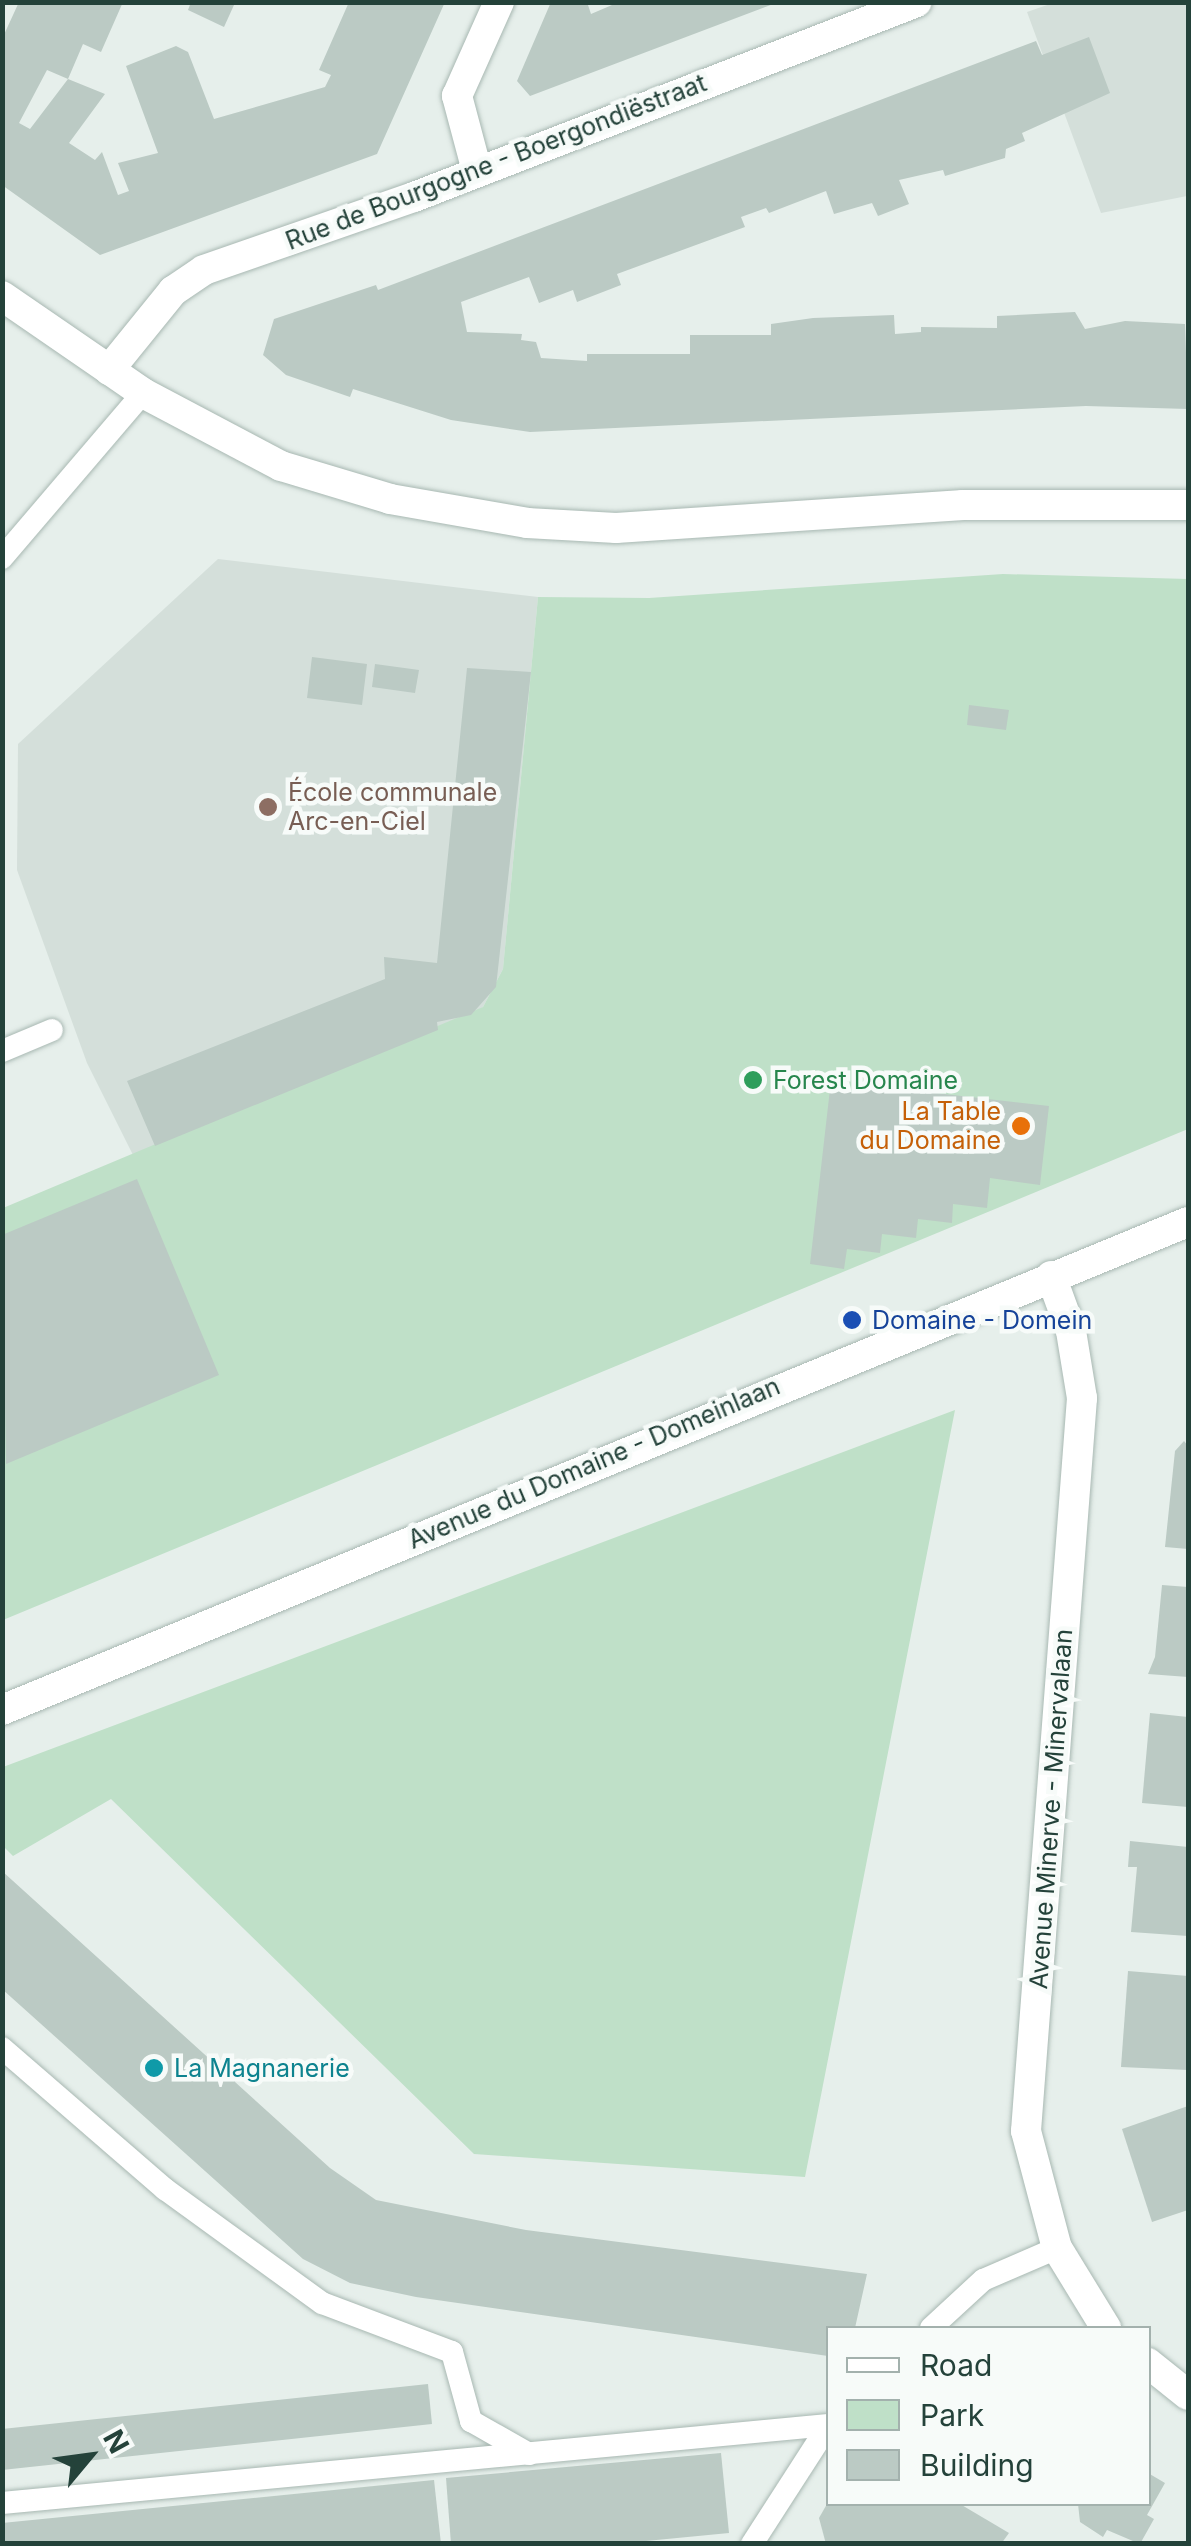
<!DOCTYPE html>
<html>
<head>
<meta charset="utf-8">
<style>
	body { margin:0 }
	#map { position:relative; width:1191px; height:2546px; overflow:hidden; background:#e6efeb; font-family:Inter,sans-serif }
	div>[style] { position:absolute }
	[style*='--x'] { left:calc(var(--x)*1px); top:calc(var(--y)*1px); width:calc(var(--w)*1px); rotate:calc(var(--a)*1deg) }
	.built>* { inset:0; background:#d4dfda }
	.green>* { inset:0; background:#bfe0c8 }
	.building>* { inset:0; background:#bbcac4 }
	.roads { filter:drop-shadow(0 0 2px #a8b8b2) drop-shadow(0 0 2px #a8b8b2) }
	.service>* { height:22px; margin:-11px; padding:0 11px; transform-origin:11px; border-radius:11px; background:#fff }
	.minor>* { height:30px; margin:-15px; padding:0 15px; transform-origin:15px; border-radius:15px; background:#fff }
	.tertiary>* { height:30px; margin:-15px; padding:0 15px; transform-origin:15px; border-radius:15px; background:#fff }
	.dots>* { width:28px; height:28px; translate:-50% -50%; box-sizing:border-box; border:5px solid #f7fbf9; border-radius:50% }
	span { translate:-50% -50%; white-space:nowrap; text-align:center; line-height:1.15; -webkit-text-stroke:9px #f7fbf9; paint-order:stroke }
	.street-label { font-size:25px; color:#24423a }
	.education-label { font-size:25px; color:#785e54 }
	.left { translate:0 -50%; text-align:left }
	.leisure-label { font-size:25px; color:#27864d }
	.food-label { font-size:25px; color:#c56008 }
	.right { translate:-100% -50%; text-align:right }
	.transit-label { font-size:25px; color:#164399 }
	.culture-label { font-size:25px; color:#0d838f }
	.frame { position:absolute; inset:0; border:5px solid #24423a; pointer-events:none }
	.legend { position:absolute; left:826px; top:2326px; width:325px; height:180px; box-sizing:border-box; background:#f7fbf9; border:2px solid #a3b1ad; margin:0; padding:12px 18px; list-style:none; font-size:30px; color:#24423a }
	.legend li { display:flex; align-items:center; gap:20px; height:50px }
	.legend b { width:50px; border:2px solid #a3b1ad }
	.north { position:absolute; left:40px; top:2406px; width:100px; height:100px; -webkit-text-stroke:8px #f7fbf9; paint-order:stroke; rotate:61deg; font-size:28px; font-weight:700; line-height:40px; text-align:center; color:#24423a }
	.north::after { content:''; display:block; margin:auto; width:35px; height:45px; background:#24423a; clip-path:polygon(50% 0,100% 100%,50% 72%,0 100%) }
</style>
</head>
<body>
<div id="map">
	<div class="built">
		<i style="clip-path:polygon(1053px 3px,1188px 3px,1188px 447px,1187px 196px,1101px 213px,1027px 12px)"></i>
		<i style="clip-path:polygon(218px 559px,538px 597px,503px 969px,483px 1007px,471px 1015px,133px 1155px,87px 1063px,17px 870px,18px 744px)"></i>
	</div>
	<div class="green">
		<i style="clip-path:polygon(1003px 574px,1188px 579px,1188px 1129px,3px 1620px,3px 1208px,483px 1007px,503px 969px,538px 597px,649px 598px)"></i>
		<i style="clip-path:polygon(955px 1410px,805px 2177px,474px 2154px,111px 1799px,13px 1856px,3px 1846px,3px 1767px)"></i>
	</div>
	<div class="building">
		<i style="clip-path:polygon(19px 2px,123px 2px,101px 52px,83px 44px,68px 79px,47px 70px,19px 123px,30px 129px,68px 79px,105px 94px,69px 143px,95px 160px,102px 152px,118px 195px,129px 191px,118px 163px,158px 153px,126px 66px,176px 46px,188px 52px,214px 119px,325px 87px,331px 75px,319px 70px,349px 2px,445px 2px,377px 154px,100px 255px,2px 185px,2px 39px)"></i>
		<i style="clip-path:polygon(191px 2px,228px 2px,234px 5px,224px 27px,188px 10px)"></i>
		<i style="clip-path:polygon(551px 2px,587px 2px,591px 14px,619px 2px,776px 3px,530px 96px,517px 81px)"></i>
		<i style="clip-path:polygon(1089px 37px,1110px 93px,1022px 133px,1025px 141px,1006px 149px,1005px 158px,945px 176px,943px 170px,899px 180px,909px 204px,878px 216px,872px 203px,834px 214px,826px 191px,769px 213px,766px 208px,741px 217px,745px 227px,617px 274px,621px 285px,577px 302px,573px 290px,539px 303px,529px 277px,461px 302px,467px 332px,522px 334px,521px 340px,536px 342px,541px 358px,587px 361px,587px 354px,690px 354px,690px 335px,771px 335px,771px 324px,813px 318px,894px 315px,895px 334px,921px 332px,921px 327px,997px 328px,997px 316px,1075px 312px,1085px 329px,1125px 321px,1185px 324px,1188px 409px,1086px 406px,530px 432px,451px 420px,353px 389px,350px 397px,286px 375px,263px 355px,274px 319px,376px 285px,378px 290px,1036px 41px,1042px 55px)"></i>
		<i style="clip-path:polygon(312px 657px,367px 664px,362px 705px,307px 698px)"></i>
		<i style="clip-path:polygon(375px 664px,419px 670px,415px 693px,372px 687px)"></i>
		<i style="clip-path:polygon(467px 668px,531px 672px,496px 987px,471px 1015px,437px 1022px,438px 1030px,155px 1146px,127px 1081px,385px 979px,384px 957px,437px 963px)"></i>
		<i style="clip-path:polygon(969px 705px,1009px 710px,1006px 730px,967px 725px)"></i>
		<i style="clip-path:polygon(857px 1084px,1049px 1106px,1040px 1185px,990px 1178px,987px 1208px,953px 1204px,952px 1223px,918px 1219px,916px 1238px,882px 1234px,880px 1253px,847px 1249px,844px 1269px,810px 1264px,830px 1089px,857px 1093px)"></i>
		<i style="clip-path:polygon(137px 1179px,219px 1375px,6px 1464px,2px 1235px)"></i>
		<i style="clip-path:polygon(1184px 1441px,1188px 1446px,1188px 1549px,1165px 1547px,1175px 1451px)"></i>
		<i style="clip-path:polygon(1162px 1585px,1188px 1587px,1188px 1677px,1148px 1674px,1155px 1657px)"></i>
		<i style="clip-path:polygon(1150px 1713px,1188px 1717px,1188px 1807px,1142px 1803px)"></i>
		<i style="clip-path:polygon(1130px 1841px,1188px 1847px,1188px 1936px,1131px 1932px,1137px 1867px,1128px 1867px)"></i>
		<i style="clip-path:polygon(2px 1871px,330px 2168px,376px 2200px,526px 2230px,867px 2274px,855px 2328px,828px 2328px,828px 2356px,416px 2297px,350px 2283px,303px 2259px,2px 1989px)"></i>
		<i style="clip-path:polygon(1128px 1971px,1188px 1976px,1188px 2070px,1121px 2067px)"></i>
		<i style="clip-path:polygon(1188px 2106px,1188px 2210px,1152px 2222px,1122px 2129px)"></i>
		<i style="clip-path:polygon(428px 2384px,432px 2424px,2px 2470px,2px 2429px)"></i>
		<i style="clip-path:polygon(721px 2453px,729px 2533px,615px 2544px,451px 2544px,446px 2478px)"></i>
		<i style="clip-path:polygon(1148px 2473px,1165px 2483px,1147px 2515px,1154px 2519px,1140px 2544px,1107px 2530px,1103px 2537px,1080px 2522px,1078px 2504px,1148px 2504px)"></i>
		<i style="clip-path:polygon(434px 2480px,441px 2544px,2px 2544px,2px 2523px)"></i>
		<i style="clip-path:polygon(827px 2504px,960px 2504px,1009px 2533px,1001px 2544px,826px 2544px,819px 2518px)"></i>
	</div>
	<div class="roads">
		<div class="service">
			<i style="--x:2;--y:558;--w:217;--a:-49.5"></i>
			<i style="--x:2;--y:1051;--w:54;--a:-22.8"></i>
			<i style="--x:2;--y:2048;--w:216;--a:40.9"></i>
			<i style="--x:165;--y:2189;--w:194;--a:36"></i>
			<i style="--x:322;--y:2303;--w:139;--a:20.7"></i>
			<i style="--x:452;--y:2352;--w:72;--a:74.6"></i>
			<i style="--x:471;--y:2421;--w:67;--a:29.6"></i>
			<i style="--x:931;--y:2328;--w:71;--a:-42.7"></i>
			<i style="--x:983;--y:2280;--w:81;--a:-23.4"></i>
			<i style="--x:2;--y:2503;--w:830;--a:-5.39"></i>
			<i style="--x:752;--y:2544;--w:140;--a:-57.2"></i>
		</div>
		<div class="minor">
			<i style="--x:477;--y:171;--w:78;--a:-104.9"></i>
			<i style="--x:457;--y:96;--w:103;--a:-65.9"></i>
			<i style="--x:109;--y:370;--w:102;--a:-51"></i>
			<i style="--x:173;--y:291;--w:37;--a:-34"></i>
			<i style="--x:204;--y:270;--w:222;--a:-19.2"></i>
			<i style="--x:414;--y:197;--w:539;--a:-21.19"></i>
			<i style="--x:1051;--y:1276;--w:59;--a:70"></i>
			<i style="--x:1071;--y:1331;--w:68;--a:80.7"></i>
			<i style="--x:1082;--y:1398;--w:735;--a:94.37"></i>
			<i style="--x:1026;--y:2131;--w:121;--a:75.2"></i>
			<i style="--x:1057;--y:2248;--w:94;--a:58.5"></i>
			<i style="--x:2;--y:1710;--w:1282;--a:-22.37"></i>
			<i style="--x:1148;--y:2363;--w:51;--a:38.7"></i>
		</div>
		<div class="tertiary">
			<i style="--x:2;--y:296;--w:171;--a:34.5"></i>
			<i style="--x:143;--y:393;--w:156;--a:27.9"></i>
			<i style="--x:281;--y:466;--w:114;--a:16.8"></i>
			<i style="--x:390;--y:499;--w:139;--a:9.9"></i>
			<i style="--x:527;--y:523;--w:89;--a:3.2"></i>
			<i style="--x:616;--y:528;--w:348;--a:-3.8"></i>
			<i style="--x:963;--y:505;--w:225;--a:0"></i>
		</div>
	</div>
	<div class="dots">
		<i style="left:268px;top:807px;background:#8d6e63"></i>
		<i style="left:753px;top:1080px;background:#2e9e5b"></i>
		<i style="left:1021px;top:1126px;background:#e8710a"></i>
		<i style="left:852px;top:1320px;background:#1a4fb4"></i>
		<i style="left:154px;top:2068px;background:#0f9aa8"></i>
	</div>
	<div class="street-label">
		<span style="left:496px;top:162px;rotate:-21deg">Rue de Bourgogne - Boergondiëstraat</span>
		<span style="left:594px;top:1463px;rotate:-23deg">Avenue du Domaine - Domeinlaan</span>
		<span style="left:1051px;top:1809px;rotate:-86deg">Avenue Minerve - Minervalaan</span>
	</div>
	<div class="education-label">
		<span class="left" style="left:288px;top:807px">École communale<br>Arc-en-Ciel</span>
	</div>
	<div class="leisure-label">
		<span class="left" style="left:773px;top:1080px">Forest Domaine</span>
	</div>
	<div class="food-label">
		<span class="right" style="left:1001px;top:1126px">La Table<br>du Domaine</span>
	</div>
	<div class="transit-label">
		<span class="left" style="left:872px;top:1320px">Domaine - Domein</span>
	</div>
	<div class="culture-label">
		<span class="left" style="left:174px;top:2068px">La Magnanerie</span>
	</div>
	<div class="frame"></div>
	<ul class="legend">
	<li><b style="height:12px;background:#fff"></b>Road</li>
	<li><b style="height:28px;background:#bfe0c8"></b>Park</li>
	<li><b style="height:28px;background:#bbcac4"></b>Building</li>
	</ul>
	<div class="north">N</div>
</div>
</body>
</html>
